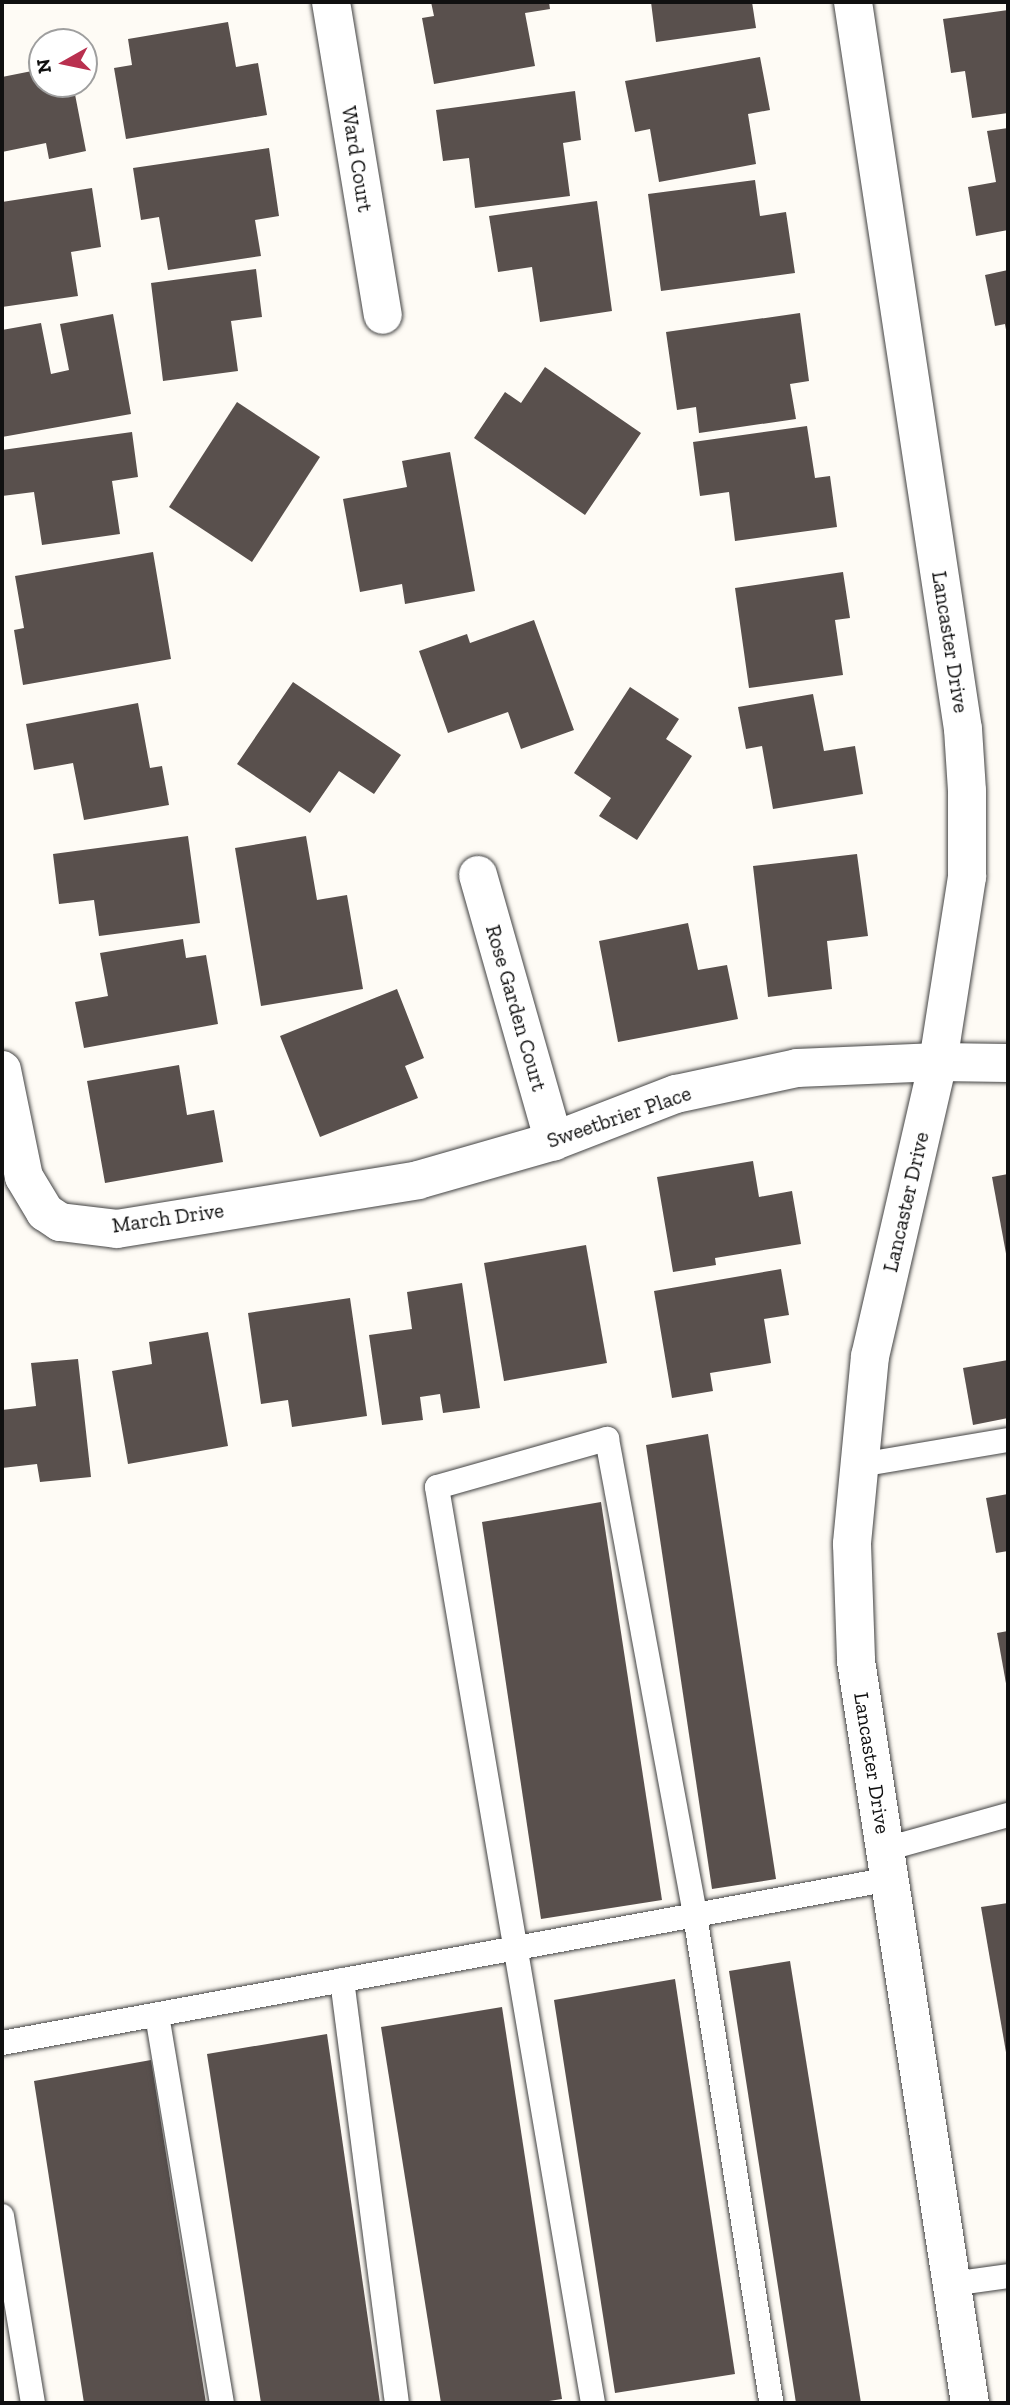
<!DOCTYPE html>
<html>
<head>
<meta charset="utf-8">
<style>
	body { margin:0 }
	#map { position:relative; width:1010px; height:2405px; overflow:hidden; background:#fefbf5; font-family:"Zilla Slab",serif }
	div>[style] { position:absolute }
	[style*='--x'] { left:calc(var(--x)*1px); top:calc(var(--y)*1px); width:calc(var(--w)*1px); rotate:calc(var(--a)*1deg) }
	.building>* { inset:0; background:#59504d }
	.roads { filter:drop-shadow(0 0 2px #434343) drop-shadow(0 0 2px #434343) }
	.service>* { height:24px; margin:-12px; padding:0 12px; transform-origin:12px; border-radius:12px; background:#fff }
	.minor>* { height:38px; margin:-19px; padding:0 19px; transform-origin:19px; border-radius:19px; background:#fff }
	span { translate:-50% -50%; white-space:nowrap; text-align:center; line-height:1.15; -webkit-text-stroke:7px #fff; paint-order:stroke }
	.street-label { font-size:21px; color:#101010 }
	.frame { position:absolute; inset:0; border:4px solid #101010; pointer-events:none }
	.north { position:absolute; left:28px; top:28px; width:70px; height:70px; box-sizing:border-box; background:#fff; border:2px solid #9f9f9f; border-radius:50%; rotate:261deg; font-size:19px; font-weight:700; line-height:28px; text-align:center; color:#101010 }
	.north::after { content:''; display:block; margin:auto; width:24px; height:32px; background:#b9304f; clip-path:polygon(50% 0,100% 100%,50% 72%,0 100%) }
</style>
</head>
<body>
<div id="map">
	<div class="building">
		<i style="clip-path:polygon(431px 2px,549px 2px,550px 9px,525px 13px,535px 66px,434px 84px,422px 18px,434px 16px)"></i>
		<i style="clip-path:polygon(651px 2px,752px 2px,756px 28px,656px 42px)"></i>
		<i style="clip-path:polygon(1008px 10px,1008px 113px,972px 118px,965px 71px,951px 73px,943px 19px)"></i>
		<i style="clip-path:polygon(228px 22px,236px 67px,258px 63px,267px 115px,126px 139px,114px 68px,132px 65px,128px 39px)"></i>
		<i style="clip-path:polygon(760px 57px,770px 110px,748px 114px,756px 164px,659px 182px,650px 129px,635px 132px,625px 81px)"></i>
		<i style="clip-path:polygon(42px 69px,42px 84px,73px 84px,86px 151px,49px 159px,46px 143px,2px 152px,2px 77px)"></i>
		<i style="clip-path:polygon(575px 91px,581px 140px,563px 143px,570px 196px,475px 208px,469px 158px,443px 161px,436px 110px)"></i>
		<i style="clip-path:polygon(1008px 128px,1008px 230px,976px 236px,968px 187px,996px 182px,987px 131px)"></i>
		<i style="clip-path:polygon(269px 148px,279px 216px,255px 220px,261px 256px,168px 270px,159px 217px,141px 220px,133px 168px)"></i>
		<i style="clip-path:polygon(755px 180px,760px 216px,786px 212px,795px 273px,661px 291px,648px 194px)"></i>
		<i style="clip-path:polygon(92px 188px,101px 247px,71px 252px,78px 296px,2px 307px,2px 202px)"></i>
		<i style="clip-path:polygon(597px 201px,612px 311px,540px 322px,532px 267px,498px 272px,489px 216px)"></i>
		<i style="clip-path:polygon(256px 269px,262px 317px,231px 321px,238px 371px,163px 381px,151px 283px)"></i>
		<i style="clip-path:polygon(1008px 270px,1008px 335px,1007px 335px,1005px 324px,995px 326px,985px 275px)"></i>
		<i style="clip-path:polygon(800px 313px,809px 381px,790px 384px,796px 419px,699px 433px,696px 407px,677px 410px,666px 332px)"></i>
		<i style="clip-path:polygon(113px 314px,131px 414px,2px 437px,2px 330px,41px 323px,51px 374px,69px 370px,60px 324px)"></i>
		<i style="clip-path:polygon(545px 367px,641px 433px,585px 515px,474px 438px,505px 392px,521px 403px)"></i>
		<i style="clip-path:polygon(237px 402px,320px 457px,252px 562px,169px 507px)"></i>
		<i style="clip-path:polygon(807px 426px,815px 478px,830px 476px,837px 527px,735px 541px,729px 492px,700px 496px,693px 442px)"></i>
		<i style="clip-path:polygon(132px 432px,138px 477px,112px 481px,120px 534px,42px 545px,34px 492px,2px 496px,2px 450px)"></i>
		<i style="clip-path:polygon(450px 452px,475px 591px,405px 604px,402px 584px,360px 592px,343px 499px,407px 487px,402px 461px)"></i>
		<i style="clip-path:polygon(153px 552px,171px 659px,23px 685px,14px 630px,24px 628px,15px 576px)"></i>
		<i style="clip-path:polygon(843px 572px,850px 618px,835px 620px,843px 675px,749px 688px,735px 588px)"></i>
		<i style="clip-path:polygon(534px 620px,574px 730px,521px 749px,508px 712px,448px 733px,419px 651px,467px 634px,470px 643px)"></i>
		<i style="clip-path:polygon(293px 682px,401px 755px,374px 794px,339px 771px,310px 813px,237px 764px)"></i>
		<i style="clip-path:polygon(630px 687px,679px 719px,666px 739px,692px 756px,637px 840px,599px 816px,611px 798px,574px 773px)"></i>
		<i style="clip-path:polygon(813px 694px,824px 751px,855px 746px,863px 794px,773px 809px,762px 746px,746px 749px,738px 707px)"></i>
		<i style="clip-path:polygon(138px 703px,150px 768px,162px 766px,169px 805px,84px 820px,73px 763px,34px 770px,26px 724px)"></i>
		<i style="clip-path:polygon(188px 836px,200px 923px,99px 936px,94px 900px,59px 904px,53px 854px)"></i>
		<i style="clip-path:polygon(306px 836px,317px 900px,347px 895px,363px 989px,261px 1006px,235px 848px)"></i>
		<i style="clip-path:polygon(857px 854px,868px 936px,827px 941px,832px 989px,768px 997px,753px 866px)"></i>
		<i style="clip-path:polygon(688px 923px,698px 970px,727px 965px,738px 1019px,618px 1042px,599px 941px)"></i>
		<i style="clip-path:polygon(183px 939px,186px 958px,206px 955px,218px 1024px,84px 1048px,75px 1002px,108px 996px,100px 953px)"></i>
		<i style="clip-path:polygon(397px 989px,424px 1058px,405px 1066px,418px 1098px,320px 1137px,280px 1036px)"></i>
		<i style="clip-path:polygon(179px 1065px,187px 1115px,214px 1110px,223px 1162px,105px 1183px,87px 1081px)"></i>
		<i style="clip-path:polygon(753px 1161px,759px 1197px,792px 1191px,801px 1244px,715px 1258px,716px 1265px,673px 1272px,657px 1177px)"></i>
		<i style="clip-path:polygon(1008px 1174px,1008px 1259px,1007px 1259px,992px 1177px)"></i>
		<i style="clip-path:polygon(586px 1245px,607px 1363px,504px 1381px,484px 1263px)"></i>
		<i style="clip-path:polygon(781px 1269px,789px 1315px,764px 1319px,771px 1363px,710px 1373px,713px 1391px,672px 1398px,654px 1291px)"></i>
		<i style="clip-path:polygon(462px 1283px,480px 1408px,443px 1413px,440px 1394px,420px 1397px,423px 1420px,382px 1425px,369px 1335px,412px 1329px,407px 1292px)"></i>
		<i style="clip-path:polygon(350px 1298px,367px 1416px,292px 1427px,288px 1400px,261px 1404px,248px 1313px)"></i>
		<i style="clip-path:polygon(208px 1332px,228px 1446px,128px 1464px,112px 1371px,152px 1364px,149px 1342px)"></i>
		<i style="clip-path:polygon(78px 1359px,91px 1477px,40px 1482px,37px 1464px,2px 1468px,2px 1410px,36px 1406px,31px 1363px)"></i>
		<i style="clip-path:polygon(1008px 1360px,1008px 1418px,973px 1425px,963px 1368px)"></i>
		<i style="clip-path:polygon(708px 1434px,776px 1879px,712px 1889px,646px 1445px)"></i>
		<i style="clip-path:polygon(1008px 1494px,1008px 1551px,996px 1553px,986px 1498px)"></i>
		<i style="clip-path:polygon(601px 1502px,662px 1900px,541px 1919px,482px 1522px)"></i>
		<i style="clip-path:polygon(1008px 1631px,1008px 1689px,1007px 1689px,997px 1633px)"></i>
		<i style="clip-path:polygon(1008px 1903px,1008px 2058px,1007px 2058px,981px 1907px)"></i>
		<i style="clip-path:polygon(790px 1961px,861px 2403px,796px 2403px,729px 1971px)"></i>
		<i style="clip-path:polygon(675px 1979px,735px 2374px,615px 2393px,554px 2000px)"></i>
		<i style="clip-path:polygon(502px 2007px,562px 2399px,536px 2403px,441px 2403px,381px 2027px)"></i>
		<i style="clip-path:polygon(327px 2034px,380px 2403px,261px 2403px,207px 2054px)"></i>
		<i style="clip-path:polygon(151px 2060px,206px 2403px,84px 2403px,34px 2081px)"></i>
	</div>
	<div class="roads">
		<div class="service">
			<i style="--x:860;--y:1465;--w:150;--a:-9.6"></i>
			<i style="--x:886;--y:1849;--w:127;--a:-15.6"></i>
			<i style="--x:342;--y:1980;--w:427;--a:82.6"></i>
			<i style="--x:157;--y:2015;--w:393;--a:80.5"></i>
			<i style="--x:2;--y:2043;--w:903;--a:-10.46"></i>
			<i style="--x:2;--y:2216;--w:190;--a:80.6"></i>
			<i style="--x:952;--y:2284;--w:57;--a:-8.1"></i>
			<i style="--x:593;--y:2403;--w:929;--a:-99.67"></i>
			<i style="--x:437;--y:1487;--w:177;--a:-15.8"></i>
			<i style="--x:607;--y:1439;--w:484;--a:79.5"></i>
			<i style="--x:695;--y:1915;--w:494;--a:81.1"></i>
		</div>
		<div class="minor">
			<i style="--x:331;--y:2;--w:317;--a:80.6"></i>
			<i style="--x:853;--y:2;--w:735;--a:81.4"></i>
			<i style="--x:963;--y:729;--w:62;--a:86.3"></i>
			<i style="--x:967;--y:791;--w:86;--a:90"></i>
			<i style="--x:967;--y:877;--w:187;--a:98.9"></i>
			<i style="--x:938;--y:1062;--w:302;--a:103"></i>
			<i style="--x:870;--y:1356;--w:189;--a:95.5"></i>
			<i style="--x:852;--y:1544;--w:117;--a:88"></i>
			<i style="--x:856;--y:1661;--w:751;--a:81.27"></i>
			<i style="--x:478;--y:875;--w:277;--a:74.1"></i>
			<i style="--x:2;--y:1070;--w:109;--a:78.4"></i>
			<i style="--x:24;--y:1177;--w:41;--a:59"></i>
			<i style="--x:45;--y:1212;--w:18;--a:34"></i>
			<i style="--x:60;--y:1222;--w:57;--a:7"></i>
			<i style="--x:117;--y:1229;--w:305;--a:-9.2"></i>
			<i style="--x:418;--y:1180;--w:141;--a:-16"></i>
			<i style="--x:554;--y:1141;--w:131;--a:-21.1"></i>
			<i style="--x:676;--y:1094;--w:124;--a:-12.1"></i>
			<i style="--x:797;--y:1068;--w:141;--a:-2.4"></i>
			<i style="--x:938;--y:1062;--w:70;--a:0.8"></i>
		</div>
	</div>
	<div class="street-label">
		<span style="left:357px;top:159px;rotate:81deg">Ward Court</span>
		<span style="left:950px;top:642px;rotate:81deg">Lancaster Drive</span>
		<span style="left:516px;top:1008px;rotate:74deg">Rose Garden Court</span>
		<span style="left:619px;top:1117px;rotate:-19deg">Sweetbrier Place</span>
		<span style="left:906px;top:1202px;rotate:-77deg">Lancaster Drive</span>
		<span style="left:168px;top:1218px;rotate:-8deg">March Drive</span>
		<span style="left:872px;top:1763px;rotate:81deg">Lancaster Drive</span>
	</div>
	<div class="frame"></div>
	<div class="north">N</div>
</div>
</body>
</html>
